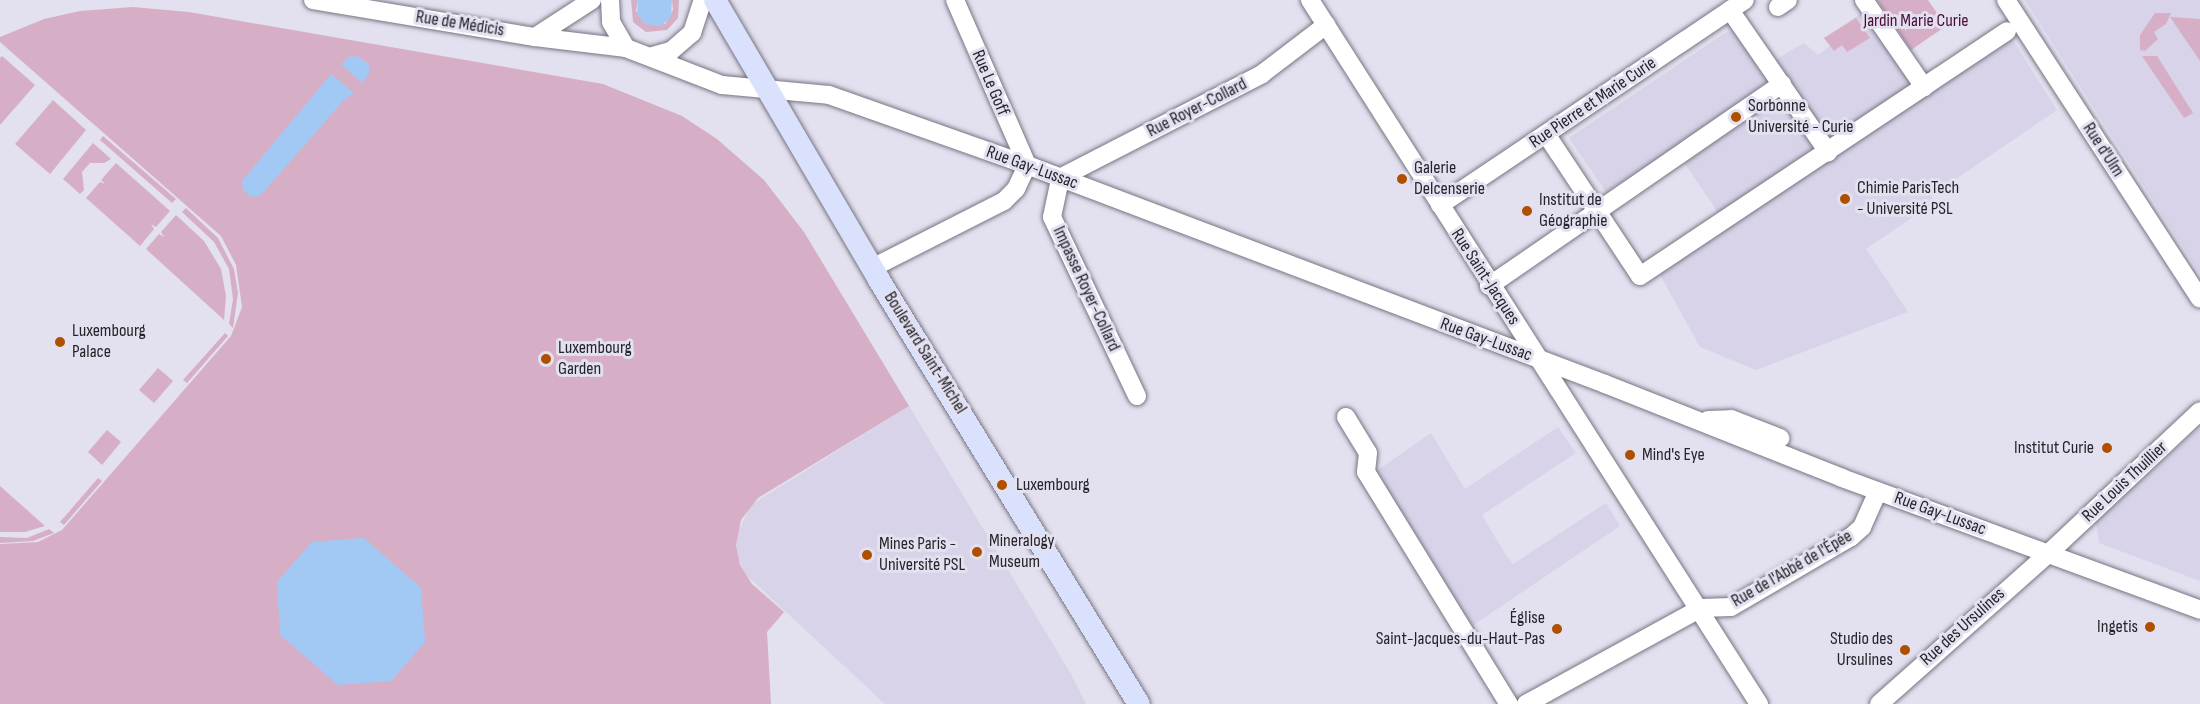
<!DOCTYPE html>
<html>
<head>
<meta charset="utf-8">
<style>
	body { margin:0 }
	#map { position:relative; width:2200px; height:704px; overflow:hidden; background:#e3e0ef; font-family:"Sofia Sans Condensed",sans-serif }
	div>[style] { position:absolute }
	[style*='--x'] { left:calc(var(--x)*1px); top:calc(var(--y)*1px); width:calc(var(--w)*1px); rotate:calc(var(--a)*1deg) }
	.built>* { inset:0; background:#d8d3e8 }
	.green>* { inset:0; background:#d6afc6 }
	.water>* { inset:0; background:#a1c9f4 }
	.roads { filter:drop-shadow(0 0 2px #787582) drop-shadow(0 0 2px #787582) }
	.minor>* { height:18px; margin:-9px; padding:0 9px; transform-origin:9px; border-radius:9px; background:#fff }
	.major>* { height:22px; margin:-11px; padding:0 11px; transform-origin:11px; border-radius:11px; background:#dae1fd }
	.dots>* { width:16px; height:16px; translate:-50% -50%; box-sizing:border-box; border:3px solid #e3e0ef; border-radius:50% }
	span { translate:-50% -50%; white-space:nowrap; text-align:center; line-height:1.15; -webkit-text-stroke:6px #e3e0ef; paint-order:stroke }
	.park-label { font-size:18px; color:#490c39 }
	.street-label { font-size:18px; color:#25242a }
	.poi-label { font-size:18px; color:#25242a }
	.left { translate:0 -50%; text-align:left }
	.right { translate:-100% -50%; text-align:right }
</style>
</head>
<body>
<div id="map">
	<div class="built">
		<i style="clip-path:polygon(2025px 0,2200px 0,2200px 274px,2115px 141px)"></i>
		<i style="clip-path:polygon(1866px 10px,1919px 85px,1721px 217px,1675px 149px,1606px 192px,1569px 138px,1725px 33px,1735px 30px,1763px 67px,1804px 43px,1818px 55px,1830px 46px,1824px 38px)"></i>
		<i style="clip-path:polygon(2007px 31px,2057px 110px,1931px 196px,1935px 202px,1866px 249px,1908px 312px,1756px 370px,1700px 347px,1659px 273px)"></i>
		<i style="clip-path:polygon(909px 406px,1071px 674px,1086px 704px,885px 704px,744px 573px,737px 556px,736px 536px,751px 505px)"></i>
		<i style="clip-path:polygon(1558px 427px,1576px 453px,1482px 515px,1504px 552px,1513px 564px,1606px 503px,1620px 526px,1472px 626px,1375px 472px,1431px 433px,1465px 489px)"></i>
		<i style="clip-path:polygon(2200px 427px,2200px 581px,2099px 543px,2096px 522px)"></i>
	</div>
	<div class="green">
		<i style="clip-path:polygon(631px 0,638px 0,636px 11px,645px 24px,665px 24px,673px 10px,672px 0,679px 0,678px 18px,667px 30px,646px 32px,633px 22px)"></i>
		<i style="clip-path:polygon(1877px 0,1928px 0,1946px 26px,1911px 50px)"></i>
		<i style="clip-path:polygon(133px 7px,189px 12px,603px 84px,682px 116px,717px 139px,764px 180px,804px 232px,909px 406px,758px 498px,741px 520px,736px 545px,740px 565px,752px 584px,784px 612px,767px 632px,771px 704px,0 704px,0 544px,38px 542px,62px 530px,231px 336px,242px 307px,236px 265px,221px 236px,0 42px,0 37px,44px 19px,80px 11px)"></i>
		<i style="clip-path:polygon(2155px 13px,2171px 13px,2166px 24px,2154px 32px,2158px 39px,2145px 51px,2140px 50px,2140px 35px)"></i>
		<i style="clip-path:polygon(2170px 17px,2200px 19px,2200px 61px)"></i>
		<i style="clip-path:polygon(1856px 18px,1870px 38px,1847px 52px,1842px 45px,1834px 51px,1824px 38px)"></i>
		<i style="clip-path:polygon(2px 56px,35px 85px,0 125px,0 58px)"></i>
		<i style="clip-path:polygon(2142px 56px,2157px 56px,2193px 113px,2184px 118px)"></i>
		<i style="clip-path:polygon(53px 100px,86px 130px,50px 174px,15px 144px)"></i>
		<i style="clip-path:polygon(103px 136px,176px 199px,172px 203px,100px 140px)"></i>
		<i style="clip-path:polygon(93px 143px,111px 159px,104px 163px,90px 163px,82px 172px,84px 190px,80px 194px,63px 179px)"></i>
		<i style="clip-path:polygon(116px 163px,170px 211px,156px 227px,151px 224px,154px 229px,140px 246px,86px 198px,100px 182px,105px 184px,101px 180px)"></i>
		<i style="clip-path:polygon(186px 208px,218px 238px,234px 269px,238px 293px,233px 328px,229px 324px,233px 299px,229px 269px,214px 242px,182px 212px)"></i>
		<i style="clip-path:polygon(176px 215px,204px 241px,221px 269px,226px 296px,224px 320px,146px 249px,159px 234px,164px 237px,161px 232px)"></i>
		<i style="clip-path:polygon(225px 333px,228px 336px,187px 383px,183px 380px)"></i>
		<i style="clip-path:polygon(158px 368px,173px 381px,154px 403px,139px 390px)"></i>
		<i style="clip-path:polygon(107px 430px,121px 442px,102px 465px,88px 452px)"></i>
		<i style="clip-path:polygon(98px 478px,102px 481px,64px 525px,60px 522px)"></i>
		<i style="clip-path:polygon(0 486px,45px 526px,25px 532px,0 532px)"></i>
		<i style="clip-path:polygon(49px 529px,54px 533px,33px 541px,0 543px,0 537px,27px 538px)"></i>
	</div>
	<div class="water">
		<i style="clip-path:polygon(638px 0,672px 0,671px 17px,661px 26px,645px 24px,637px 14px)"></i>
		<i style="clip-path:polygon(350px 56px,360px 57px,369px 65px,369px 74px,362px 83px,341px 64px)"></i>
		<i style="clip-path:polygon(331px 74px,354px 93px,344px 100px,260px 196px,251px 197px,243px 190px,242px 181px)"></i>
		<i style="clip-path:polygon(364px 538px,421px 588px,425px 642px,391px 681px,338px 685px,280px 635px,277px 582px,312px 542px)"></i>
	</div>
	<div class="roads">
		<div class="minor">
			<i style="--x:313;--y:0;--w:225;--a:9.5"></i>
			<i style="--x:535;--y:37;--w:92;--a:6.9"></i>
			<i style="--x:626;--y:48;--w:103;--a:21.1"></i>
			<i style="--x:722;--y:85;--w:107;--a:5.3"></i>
			<i style="--x:829;--y:95;--w:210;--a:19.5"></i>
			<i style="--x:1027;--y:165;--w:618;--a:20.75"></i>
			<i style="--x:1605;--y:384;--w:255;--a:21.6"></i>
			<i style="--x:1842;--y:478;--w:382;--a:20.2"></i>
			<i style="--x:610;--y:0;--w:22;--a:87"></i>
			<i style="--x:611;--y:22;--w:30;--a:60"></i>
			<i style="--x:955;--y:0;--w:180;--a:66.4"></i>
			<i style="--x:1310;--y:0;--w:835;--a:57.47"></i>
			<i style="--x:1864;--y:0;--w:106;--a:55.4"></i>
			<i style="--x:2006;--y:0;--w:356;--a:57"></i>
			<i style="--x:1778;--y:7;--w:12;--a:-35"></i>
			<i style="--x:1730;--y:10;--w:173;--a:55.4"></i>
			<i style="--x:535;--y:37;--w:68;--a:-33"></i>
			<i style="--x:653;--y:56;--w:19;--a:-16"></i>
			<i style="--x:671;--y:51;--w:28;--a:-41"></i>
			<i style="--x:692;--y:33;--w:35;--a:-72"></i>
			<i style="--x:1546;--y:134;--w:170;--a:56.5"></i>
			<i style="--x:1640;--y:276;--w:441;--a:-33.7"></i>
			<i style="--x:1440;--y:205;--w:367;--a:-33.9"></i>
			<i style="--x:872;--y:268;--w:148;--a:-26.9"></i>
			<i style="--x:1004;--y:201;--w:17;--a:-45"></i>
			<i style="--x:1016;--y:189;--w:26;--a:-65"></i>
			<i style="--x:1489;--y:286;--w:356;--a:-34.6"></i>
			<i style="--x:1137;--y:396;--w:198;--a:-115.4"></i>
			<i style="--x:1052;--y:217;--w:40;--a:-78"></i>
			<i style="--x:1060;--y:178;--w:227;--a:-27.2"></i>
			<i style="--x:1262;--y:74;--w:81;--a:-37.4"></i>
			<i style="--x:1346;--y:417;--w:42;--a:58.6"></i>
			<i style="--x:1368;--y:453;--w:19;--a:96"></i>
			<i style="--x:1366;--y:472;--w:273;--a:58.4"></i>
			<i style="--x:1708;--y:420;--w:23;--a:-2"></i>
			<i style="--x:1731;--y:419;--w:53;--a:21.2"></i>
			<i style="--x:1526;--y:704;--w:200;--a:-28.7"></i>
			<i style="--x:1701;--y:608;--w:30;--a:-2"></i>
			<i style="--x:1731;--y:607;--w:139;--a:-30.3"></i>
			<i style="--x:1851;--y:537;--w:15;--a:-42"></i>
			<i style="--x:1862;--y:527;--w:39;--a:-66"></i>
			<i style="--x:1879;--y:704;--w:227;--a:-41.6"></i>
			<i style="--x:2049;--y:553;--w:207;--a:-43.2"></i>
		</div>
		<div class="major">
			<i style="--x:715;--y:0;--w:324;--a:59.6"></i>
			<i style="--x:879;--y:280;--w:497;--a:58.5"></i>
		</div>
	</div>
	<div class="dots">
		<i style="left:1736px;top:117px;background:#af5001"></i>
		<i style="left:1402px;top:179px;background:#af5001"></i>
		<i style="left:1845px;top:199px;background:#af5001"></i>
		<i style="left:1527px;top:211px;background:#af5001"></i>
		<i style="left:60px;top:342px;background:#af5001"></i>
		<i style="left:546px;top:359px;background:#af5001"></i>
		<i style="left:2107px;top:448px;background:#af5001"></i>
		<i style="left:1630px;top:455px;background:#af5001"></i>
		<i style="left:1002px;top:485px;background:#af5001"></i>
		<i style="left:977px;top:552px;background:#af5001"></i>
		<i style="left:867px;top:555px;background:#af5001"></i>
		<i style="left:2150px;top:627px;background:#af5001"></i>
		<i style="left:1557px;top:629px;background:#af5001"></i>
		<i style="left:1905px;top:650px;background:#af5001"></i>
	</div>
	<div class="park-label">
		<span style="left:1916px;top:21px">Jardin Marie Curie</span>
	</div>
	<div class="street-label">
		<span style="left:460px;top:24px;rotate:9deg">Rue de Médicis</span>
		<span style="left:990px;top:83px;rotate:67deg">Rue Le Goff</span>
		<span style="left:1593px;top:103px;rotate:-34deg">Rue Pierre et Marie Curie</span>
		<span style="left:1197px;top:108px;rotate:-27deg">Rue Royer-Collard</span>
		<span style="left:2103px;top:150px;rotate:57deg">Rue d'Ulm</span>
		<span style="left:1032px;top:168px;rotate:20deg">Rue Gay-Lussac</span>
		<span style="left:1485px;top:277px;rotate:57deg">Rue Saint-Jacques</span>
		<span style="left:1086px;top:289px;rotate:65deg">Impasse Royer-Collard</span>
		<span style="left:1486px;top:340px;rotate:20deg">Rue Gay-Lussac</span>
		<span style="left:925px;top:353px;rotate:58deg">Boulevard Saint-Michel</span>
		<span style="left:2125px;top:482px;rotate:-43deg">Rue Louis Thuillier</span>
		<span style="left:1940px;top:514px;rotate:20deg">Rue Gay-Lussac</span>
		<span style="left:1792px;top:569px;rotate:-30deg">Rue de l'Abbé de l'Épée</span>
		<span style="left:1963px;top:627px;rotate:-42deg">Rue des Ursulines</span>
	</div>
	<div class="poi-label">
		<span class="left" style="left:1748px;top:117px">Sorbonne<br>Université - Curie</span>
		<span class="left" style="left:1414px;top:179px">Galerie<br>Delcenserie</span>
		<span class="left" style="left:1857px;top:199px">Chimie ParisTech<br>- Université PSL</span>
		<span class="left" style="left:1539px;top:211px">Institut de<br>Géographie</span>
		<span class="left" style="left:72px;top:342px">Luxembourg<br>Palace</span>
		<span class="left" style="left:558px;top:359px">Luxembourg<br>Garden</span>
		<span class="right" style="left:2094px;top:448px">Institut Curie</span>
		<span class="left" style="left:1642px;top:455px">Mind's Eye</span>
		<span class="left" style="left:1016px;top:485px">Luxembourg</span>
		<span class="left" style="left:989px;top:552px">Mineralogy<br>Museum</span>
		<span class="left" style="left:879px;top:555px">Mines Paris -<br>Université PSL</span>
		<span class="right" style="left:1545px;top:629px">Église<br>Saint-Jacques-du-Haut-Pas</span>
		<span class="right" style="left:2138px;top:627px">Ingetis</span>
		<span class="right" style="left:1893px;top:650px">Studio des<br>Ursulines</span>
	</div>
</div>
</body>
</html>
